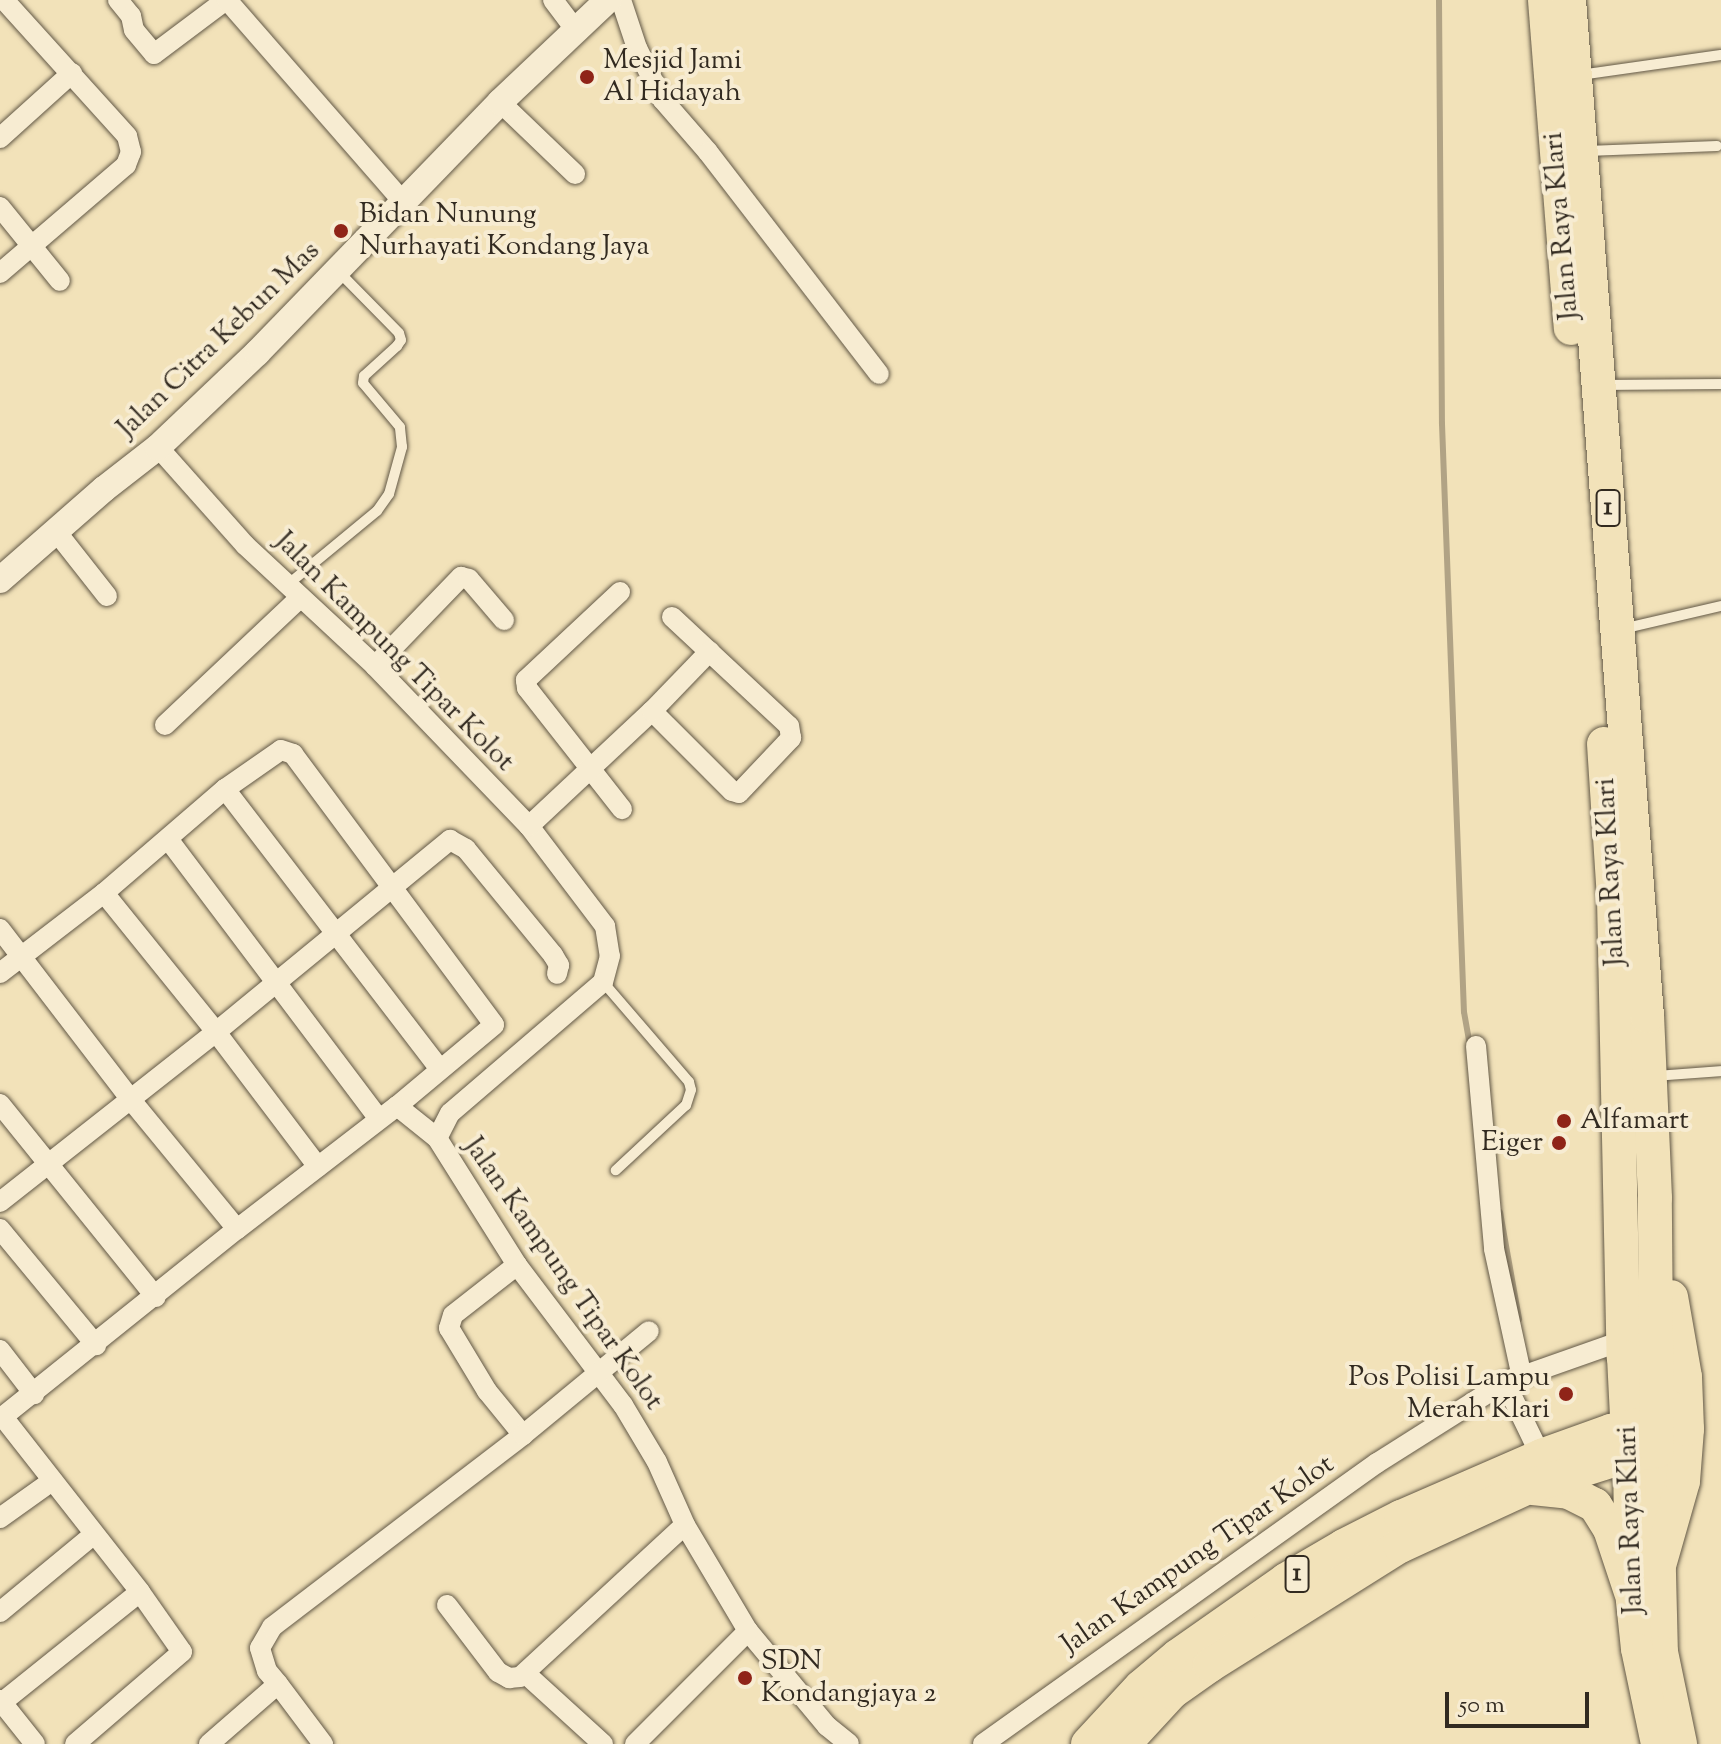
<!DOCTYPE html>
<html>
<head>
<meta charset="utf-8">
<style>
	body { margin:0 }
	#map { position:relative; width:1721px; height:1744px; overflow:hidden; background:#f2e2b9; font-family:"Sorts Mill Goudy",serif }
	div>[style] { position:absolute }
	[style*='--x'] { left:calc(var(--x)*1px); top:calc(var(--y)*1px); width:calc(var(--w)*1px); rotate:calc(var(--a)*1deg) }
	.stream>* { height:6px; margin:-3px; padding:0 3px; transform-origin:3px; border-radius:3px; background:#b1a385 }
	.roads { filter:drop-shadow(0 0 2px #625846) drop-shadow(0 0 2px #625846) }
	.service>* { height:10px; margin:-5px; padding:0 5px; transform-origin:5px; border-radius:5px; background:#f7ecd2 }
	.minor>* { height:20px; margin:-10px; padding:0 10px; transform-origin:10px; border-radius:10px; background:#f7ecd2 }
	.tertiary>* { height:26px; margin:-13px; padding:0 13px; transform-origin:13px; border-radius:13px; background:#f7ecd2 }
	.primary>* { height:32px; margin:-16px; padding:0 16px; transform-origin:16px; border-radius:16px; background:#f2e2b9 }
	.trunk>* { height:34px; margin:-17px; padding:0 17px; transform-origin:17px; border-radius:17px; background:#f2e2b9 }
	.dots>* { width:22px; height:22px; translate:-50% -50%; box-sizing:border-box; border:4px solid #f7ecd2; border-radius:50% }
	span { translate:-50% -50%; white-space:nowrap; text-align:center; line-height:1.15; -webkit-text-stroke:8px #f7ecd2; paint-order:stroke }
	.shield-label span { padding:2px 6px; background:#f7ecd2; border:2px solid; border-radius:6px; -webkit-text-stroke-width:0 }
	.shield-label { font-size:26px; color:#322a20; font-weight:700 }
	.poi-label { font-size:28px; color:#322a20 }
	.left { translate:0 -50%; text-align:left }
	.right { translate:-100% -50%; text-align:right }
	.street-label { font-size:28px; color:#322a20 }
	.scale { position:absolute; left:1445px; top:1692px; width:144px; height:36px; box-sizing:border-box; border:4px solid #322a20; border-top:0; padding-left:10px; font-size:24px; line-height:28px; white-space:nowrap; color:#322a20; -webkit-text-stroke:6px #f7ecd2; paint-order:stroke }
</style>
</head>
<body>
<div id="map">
	<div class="stream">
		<i style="--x:1439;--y:0;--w:424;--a:89.6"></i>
		<i style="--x:1442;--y:424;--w:588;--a:87.86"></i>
		<i style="--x:1464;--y:1012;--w:28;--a:80"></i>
		<i style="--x:1500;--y:1212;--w:109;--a:79.9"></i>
	</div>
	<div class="roads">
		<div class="service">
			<i style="--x:1580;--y:75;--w:142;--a:-8.1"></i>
			<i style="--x:1587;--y:151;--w:130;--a:-2.2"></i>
			<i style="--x:1603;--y:385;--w:118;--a:-0.5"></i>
			<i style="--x:286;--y:586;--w:118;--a:-39.5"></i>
			<i style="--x:377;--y:511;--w:21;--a:-55"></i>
			<i style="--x:389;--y:494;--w:49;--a:-74.5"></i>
			<i style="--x:402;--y:447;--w:20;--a:-96"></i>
			<i style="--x:400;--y:427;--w:57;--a:-130.1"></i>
			<i style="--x:363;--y:383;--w:7;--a:-82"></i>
			<i style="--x:364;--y:376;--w:45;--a:-42.3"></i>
			<i style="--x:397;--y:346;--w:7;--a:-56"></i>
			<i style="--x:401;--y:340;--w:7;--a:-106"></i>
			<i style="--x:399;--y:333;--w:87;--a:-134.5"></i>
			<i style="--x:1622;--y:629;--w:102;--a:-13.1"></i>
			<i style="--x:603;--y:982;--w:132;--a:49.3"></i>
			<i style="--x:689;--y:1082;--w:8;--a:76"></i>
			<i style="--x:691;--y:1090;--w:16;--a:108"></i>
			<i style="--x:686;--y:1105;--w:96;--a:137.1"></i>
			<i style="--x:1655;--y:1076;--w:66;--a:-4.3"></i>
		</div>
		<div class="minor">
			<i style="--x:118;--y:0;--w:21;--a:51"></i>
			<i style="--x:131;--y:16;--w:14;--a:78"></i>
			<i style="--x:134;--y:30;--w:31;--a:50"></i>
			<i style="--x:154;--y:54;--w:90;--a:-36.9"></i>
			<i style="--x:227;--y:0;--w:269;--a:48.9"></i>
			<i style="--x:553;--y:0;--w:38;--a:53"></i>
			<i style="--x:621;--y:0;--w:51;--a:71.6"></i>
			<i style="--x:637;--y:48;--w:57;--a:63.9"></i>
			<i style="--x:662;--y:99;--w:70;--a:49"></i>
			<i style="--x:708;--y:152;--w:280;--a:52.4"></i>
			<i style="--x:500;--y:102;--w:104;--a:43.8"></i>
			<i style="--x:0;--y:138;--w:97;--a:-42.1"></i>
			<i style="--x:0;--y:207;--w:95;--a:51"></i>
			<i style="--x:0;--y:273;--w:166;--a:-40.6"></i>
			<i style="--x:126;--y:165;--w:14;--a:-69"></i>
			<i style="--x:131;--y:152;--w:16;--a:-104"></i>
			<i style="--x:127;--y:136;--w:183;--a:-132.1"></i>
			<i style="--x:158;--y:447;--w:131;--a:48.4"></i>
			<i style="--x:245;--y:545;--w:178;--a:42.9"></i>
			<i style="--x:375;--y:666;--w:222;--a:46.1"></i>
			<i style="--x:529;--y:826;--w:126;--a:52.8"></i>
			<i style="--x:605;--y:926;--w:30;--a:81"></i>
			<i style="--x:610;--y:956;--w:27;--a:105"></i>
			<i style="--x:603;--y:982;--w:201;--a:139.4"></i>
			<i style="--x:450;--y:1113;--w:28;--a:117"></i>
			<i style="--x:437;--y:1138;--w:150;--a:57.8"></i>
			<i style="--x:517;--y:1265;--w:176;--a:52.9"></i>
			<i style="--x:623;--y:1405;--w:66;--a:59.2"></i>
			<i style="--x:657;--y:1462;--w:69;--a:66"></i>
			<i style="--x:685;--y:1525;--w:123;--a:59.3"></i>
			<i style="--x:748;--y:1631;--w:124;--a:50.3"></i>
			<i style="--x:827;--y:1726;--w:28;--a:39"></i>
			<i style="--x:55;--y:530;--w:84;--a:51.8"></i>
			<i style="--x:620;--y:592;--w:129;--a:136.9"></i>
			<i style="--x:526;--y:680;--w:8;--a:83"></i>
			<i style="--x:527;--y:688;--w:154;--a:51.9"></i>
			<i style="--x:375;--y:666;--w:124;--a:-46"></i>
			<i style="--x:461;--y:577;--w:8;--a:14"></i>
			<i style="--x:469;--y:579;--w:54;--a:49.5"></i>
			<i style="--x:652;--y:711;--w:113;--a:45"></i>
			<i style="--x:732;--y:791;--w:7;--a:16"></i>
			<i style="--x:739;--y:793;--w:76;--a:-46.6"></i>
			<i style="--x:791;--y:738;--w:12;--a:-99"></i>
			<i style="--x:789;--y:726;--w:160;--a:-137"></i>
			<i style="--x:165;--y:725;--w:185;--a:-43.3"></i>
			<i style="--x:225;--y:789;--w:353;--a:52.5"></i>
			<i style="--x:529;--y:826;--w:168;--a:-43.1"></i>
			<i style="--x:652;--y:711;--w:83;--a:-46"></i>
			<i style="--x:168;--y:839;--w:349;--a:53"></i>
			<i style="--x:104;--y:893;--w:179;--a:51.1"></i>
			<i style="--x:216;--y:1032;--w:169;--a:52.9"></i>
			<i style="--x:0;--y:929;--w:215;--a:52.5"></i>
			<i style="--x:131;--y:1100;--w:167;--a:50.6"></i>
			<i style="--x:0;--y:973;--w:131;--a:-37.6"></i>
			<i style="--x:104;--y:893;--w:160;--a:-40.7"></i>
			<i style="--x:225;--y:789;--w:68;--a:-34.9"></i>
			<i style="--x:281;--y:750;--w:13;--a:18"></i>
			<i style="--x:293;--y:754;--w:337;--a:53.4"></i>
			<i style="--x:494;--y:1025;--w:126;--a:140.1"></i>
			<i style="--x:397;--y:1106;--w:202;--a:142.4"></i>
			<i style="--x:237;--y:1229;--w:304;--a:141.3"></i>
			<i style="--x:1476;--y:1046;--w:204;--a:84.9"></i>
			<i style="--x:1494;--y:1249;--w:127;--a:77.7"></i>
			<i style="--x:0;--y:1104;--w:248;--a:51.1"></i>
			<i style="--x:397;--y:1106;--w:51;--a:38.7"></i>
			<i style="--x:0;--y:1202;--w:275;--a:-38.2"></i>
			<i style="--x:216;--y:1032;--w:303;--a:-39.4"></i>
			<i style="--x:450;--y:840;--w:18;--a:29"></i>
			<i style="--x:466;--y:849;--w:137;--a:50.6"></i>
			<i style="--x:553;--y:955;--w:12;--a:59"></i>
			<i style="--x:559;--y:965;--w:9;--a:103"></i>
			<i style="--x:0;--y:1229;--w:151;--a:50.4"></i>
			<i style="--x:517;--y:1265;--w:81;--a:142"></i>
			<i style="--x:453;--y:1315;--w:14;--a:107"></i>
			<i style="--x:449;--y:1328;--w:74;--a:58.9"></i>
			<i style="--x:487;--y:1391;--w:57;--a:50.7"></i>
			<i style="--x:0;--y:1350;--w:56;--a:52.3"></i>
			<i style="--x:1505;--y:1382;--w:82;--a:64.1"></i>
			<i style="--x:3;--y:1417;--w:222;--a:51.9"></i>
			<i style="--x:140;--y:1592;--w:73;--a:55"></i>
			<i style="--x:182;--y:1652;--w:141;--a:139.3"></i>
			<i style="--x:0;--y:1518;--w:64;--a:-35.4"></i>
			<i style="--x:447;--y:1605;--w:84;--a:52.7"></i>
			<i style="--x:498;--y:1672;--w:13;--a:29"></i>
			<i style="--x:509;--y:1678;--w:11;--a:-5"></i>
			<i style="--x:520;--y:1677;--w:224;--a:-42.7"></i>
			<i style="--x:0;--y:1612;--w:121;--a:-39.6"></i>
			<i style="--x:526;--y:1674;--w:104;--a:42.3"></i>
			<i style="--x:278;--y:1684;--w:75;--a:53.1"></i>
			<i style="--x:0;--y:1700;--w:56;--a:51.5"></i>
			<i style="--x:0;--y:1704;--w:179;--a:-38.7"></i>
			<i style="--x:209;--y:1744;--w:91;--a:-41"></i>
			<i style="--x:278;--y:1684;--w:17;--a:-130"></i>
			<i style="--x:267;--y:1671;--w:24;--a:-107"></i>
			<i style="--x:260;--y:1648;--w:24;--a:-60"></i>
			<i style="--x:272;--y:1627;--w:316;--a:-37.4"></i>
			<i style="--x:523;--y:1435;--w:163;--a:-39.5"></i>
			<i style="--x:635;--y:1744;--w:160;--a:-45"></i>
			<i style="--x:983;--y:1744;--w:484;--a:-35.5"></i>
			<i style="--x:1377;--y:1463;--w:151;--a:-32.3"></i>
			<i style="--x:1505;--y:1382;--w:126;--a:-19.4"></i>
		</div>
		<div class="tertiary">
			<i style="--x:0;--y:580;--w:138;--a:-41.2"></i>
			<i style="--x:104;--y:489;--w:68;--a:-37.9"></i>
			<i style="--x:158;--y:447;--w:137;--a:-43.5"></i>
			<i style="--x:257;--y:353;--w:349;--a:-45.9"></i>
			<i style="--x:500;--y:102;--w:149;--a:-43.4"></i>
		</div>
		<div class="primary">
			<i style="--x:1657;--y:1451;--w:201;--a:88.6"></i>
			<i style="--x:1662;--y:1652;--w:94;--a:78.3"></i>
			<i style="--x:1629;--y:1455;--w:137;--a:89.2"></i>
			<i style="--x:1631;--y:1592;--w:57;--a:84"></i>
			<i style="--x:1637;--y:1649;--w:97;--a:78.1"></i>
		</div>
		<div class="trunk">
			<i style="--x:1545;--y:0;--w:329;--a:85.5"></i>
			<i style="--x:1604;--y:744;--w:154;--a:86.3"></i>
			<i style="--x:1614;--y:898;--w:459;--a:88.8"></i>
			<i style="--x:1624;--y:1357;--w:98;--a:87.1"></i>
			<i style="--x:1533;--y:1488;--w:36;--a:6"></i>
			<i style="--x:1569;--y:1492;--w:29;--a:27"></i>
			<i style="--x:1595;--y:1505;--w:28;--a:58"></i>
			<i style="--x:1610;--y:1529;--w:66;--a:71.6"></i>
			<i style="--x:1658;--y:1569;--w:91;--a:-74.1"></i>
			<i style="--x:1683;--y:1481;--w:52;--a:-85.6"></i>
			<i style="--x:1687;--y:1429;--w:52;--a:-92.2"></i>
			<i style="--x:1685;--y:1377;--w:81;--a:-99.9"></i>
			<i style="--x:1088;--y:1744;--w:78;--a:-47.1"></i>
			<i style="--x:1141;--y:1687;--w:48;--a:-40"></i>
			<i style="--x:1178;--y:1656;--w:132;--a:-35.1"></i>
			<i style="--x:1286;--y:1580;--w:67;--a:-30.4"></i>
			<i style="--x:1344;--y:1546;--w:64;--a:-27"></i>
			<i style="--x:1401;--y:1517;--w:153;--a:-23.5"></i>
			<i style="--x:1541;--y:1456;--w:74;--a:-19.7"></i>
			<i style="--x:1611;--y:1431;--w:39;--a:-12"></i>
			<i style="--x:1124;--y:1744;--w:71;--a:-47.3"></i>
			<i style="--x:1172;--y:1692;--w:47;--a:-35.4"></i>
			<i style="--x:1210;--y:1665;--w:224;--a:-32.1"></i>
			<i style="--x:1400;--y:1546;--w:141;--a:-24.7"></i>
			<i style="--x:1528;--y:1487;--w:106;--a:-17.6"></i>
			<i style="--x:1629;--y:1455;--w:28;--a:-8"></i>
			<i style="--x:1657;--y:1451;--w:253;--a:-90.5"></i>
			<i style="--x:1655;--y:1198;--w:182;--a:-92.5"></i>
			<i style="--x:1647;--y:1016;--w:1019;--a:-94.39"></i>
		</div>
	</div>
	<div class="dots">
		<i style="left:587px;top:77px;background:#8f2418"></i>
		<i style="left:341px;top:231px;background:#8f2418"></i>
		<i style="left:1564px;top:1121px;background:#8f2418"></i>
		<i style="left:1559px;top:1143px;background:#8f2418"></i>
		<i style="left:1566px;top:1394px;background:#8f2418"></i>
		<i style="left:745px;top:1678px;background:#8f2418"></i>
	</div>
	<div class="shield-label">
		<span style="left:1608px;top:508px">1</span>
		<span style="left:1297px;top:1574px">1</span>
	</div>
	<div class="poi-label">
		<span class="left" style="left:603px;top:77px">Mesjid Jami<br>Al Hidayah</span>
		<span class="left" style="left:359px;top:231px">Bidan Nunung<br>Nurhayati Kondang Jaya</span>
		<span class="left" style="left:1580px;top:1121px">Alfamart</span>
		<span class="right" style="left:1543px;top:1143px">Eiger</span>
		<span class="right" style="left:1550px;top:1394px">Pos Polisi Lampu<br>Merah Klari</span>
		<span class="left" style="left:761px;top:1678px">SDN<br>Kondangjaya 2</span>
	</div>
	<div class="street-label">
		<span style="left:1562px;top:226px;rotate:-95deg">Jalan Raya Klari</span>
		<span style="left:219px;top:340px;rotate:-44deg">Jalan Citra Kebun Mas</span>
		<span style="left:394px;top:652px;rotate:45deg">Jalan Kampung Tipar Kolot</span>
		<span style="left:1611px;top:872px;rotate:-93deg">Jalan Raya Klari</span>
		<span style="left:563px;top:1274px;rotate:55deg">Jalan Kampung Tipar Kolot</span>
		<span style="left:1631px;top:1520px;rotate:-92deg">Jalan Raya Klari</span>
		<span style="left:1198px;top:1555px;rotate:-35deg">Jalan Kampung Tipar Kolot</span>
	</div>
	<div class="scale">50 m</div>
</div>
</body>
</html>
